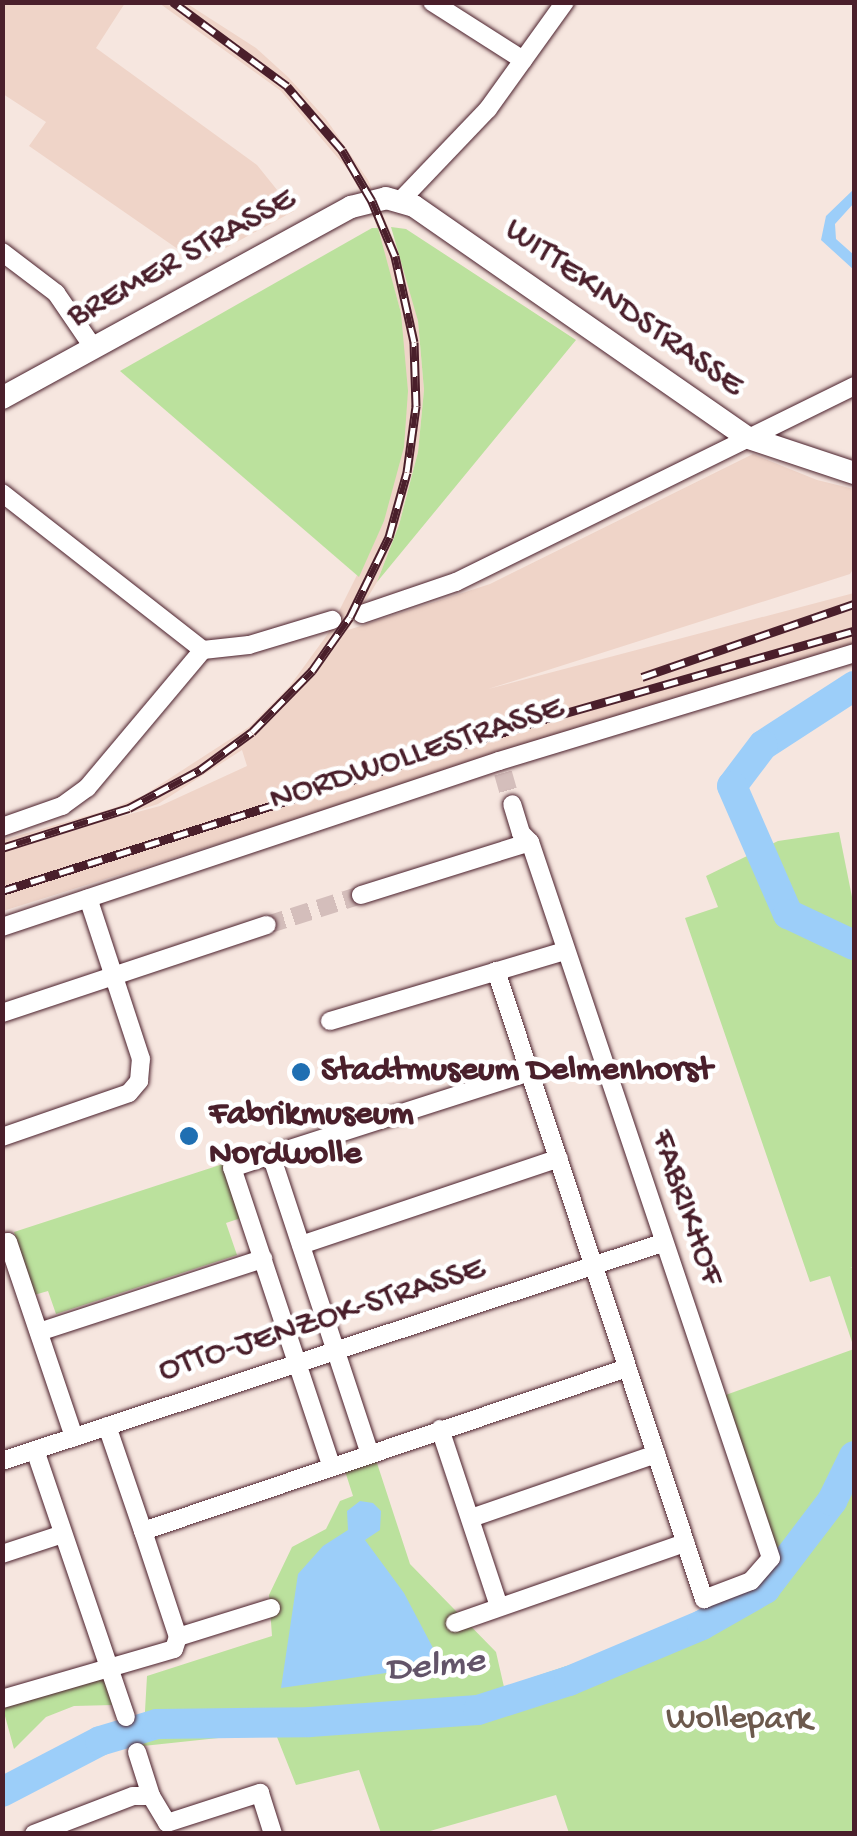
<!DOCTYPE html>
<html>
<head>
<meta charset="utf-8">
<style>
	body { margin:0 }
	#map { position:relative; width:857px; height:1836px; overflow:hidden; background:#f6e6df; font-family:"Gochi Hand",sans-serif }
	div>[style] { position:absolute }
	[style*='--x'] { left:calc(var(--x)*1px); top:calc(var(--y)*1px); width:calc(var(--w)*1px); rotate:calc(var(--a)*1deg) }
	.built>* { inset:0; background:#efd4c8 }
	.green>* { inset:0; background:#bbe19d }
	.water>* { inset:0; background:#9ccef9 }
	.river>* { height:30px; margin:-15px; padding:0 15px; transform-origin:15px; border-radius:15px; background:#9ccef9 }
	.minor-tunnel>* { height:18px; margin-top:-9px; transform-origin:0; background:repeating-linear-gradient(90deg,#d4bebb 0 18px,transparent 0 27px) }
	.roads { filter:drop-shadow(0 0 2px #4a1f2b) drop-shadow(0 0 2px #4a1f2b) }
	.minor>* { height:18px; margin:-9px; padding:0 9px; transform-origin:9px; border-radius:9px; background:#fff }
	.major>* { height:22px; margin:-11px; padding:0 11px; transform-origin:11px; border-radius:11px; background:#fff }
	.rail>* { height:9px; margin-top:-4.5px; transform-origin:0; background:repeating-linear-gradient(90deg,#fff 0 15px,#4a1f2b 0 30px); box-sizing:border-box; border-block:2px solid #4a1f2b }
	.dots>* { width:28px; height:28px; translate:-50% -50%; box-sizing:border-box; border:5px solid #fff; border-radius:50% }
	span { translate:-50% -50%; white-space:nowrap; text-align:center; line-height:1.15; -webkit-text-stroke:9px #fff; paint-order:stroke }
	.street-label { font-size:35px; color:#4a1f2b }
	.poi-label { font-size:35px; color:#4a1f2b; font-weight:700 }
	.left { translate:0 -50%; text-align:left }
	.park-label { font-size:35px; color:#6c594d }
	.water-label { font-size:38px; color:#635469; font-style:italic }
	.frame { position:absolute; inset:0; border:5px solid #4a1f2b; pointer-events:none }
</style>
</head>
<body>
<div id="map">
	<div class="built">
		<i style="clip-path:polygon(2px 3px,125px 3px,96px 48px,257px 165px,294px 211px,198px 263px,29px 146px,46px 122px,3px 94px)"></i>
		<i style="clip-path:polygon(evenodd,159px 3px,186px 3px,256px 48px,288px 77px,326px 119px,368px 180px,406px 268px,418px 321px,424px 390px,418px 452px,399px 525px,377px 582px,348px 630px,490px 584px,753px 454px,817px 480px,854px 489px,854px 568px,850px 574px,488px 689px,854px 593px,854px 645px,3px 911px,3px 840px,114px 808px,144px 795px,249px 727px,289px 687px,327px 635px,384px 521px,401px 313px,374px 218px,349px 171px,281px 91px,159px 3px,242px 750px,247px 766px,160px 806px,111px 819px,158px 804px,242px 750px)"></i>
	</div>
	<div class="green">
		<i style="clip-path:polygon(391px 227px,406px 229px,576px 340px,377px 582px,399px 525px,418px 452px,424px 390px,418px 321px)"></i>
		<i style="clip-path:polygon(372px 228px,378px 228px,401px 313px,408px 391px,404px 447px,384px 521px,359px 577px,120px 371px)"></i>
		<i style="clip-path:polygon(839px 832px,854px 907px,854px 1267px,850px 1268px,854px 1268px,854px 1348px,830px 1276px,810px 1282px,685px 918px,718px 907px,706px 876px,778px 841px)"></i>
		<i style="clip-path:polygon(223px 1164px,241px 1218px,226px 1223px,237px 1255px,56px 1314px,48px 1291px,34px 1295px,14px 1232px)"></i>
		<i style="clip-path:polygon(854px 1349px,854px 1833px,569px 1833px,556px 1795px,423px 1833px,381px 1833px,359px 1770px,296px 1785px,275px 1732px,143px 1746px,147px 1676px,272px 1636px,269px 1595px,292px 1547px,326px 1529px,340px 1501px,353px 1496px,345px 1471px,376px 1460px,410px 1564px,496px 1652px,504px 1687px,605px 1653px,754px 1586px,774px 1559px,720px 1397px)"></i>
		<i style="clip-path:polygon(103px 1674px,113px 1705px,74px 1706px,46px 1717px,14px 1749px,2px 1705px)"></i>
	</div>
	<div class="water">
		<i style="clip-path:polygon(854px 189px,854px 203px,835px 224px,836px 239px,854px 255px,854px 270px,821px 240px,826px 216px)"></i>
		<i style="clip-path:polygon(360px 1501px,373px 1503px,381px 1511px,380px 1530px,365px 1540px,404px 1593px,442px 1665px,281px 1688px,298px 1574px,323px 1546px,348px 1530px,347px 1511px)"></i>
	</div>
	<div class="river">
		<i style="--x:854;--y:686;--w:108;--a:147"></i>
		<i style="--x:763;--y:745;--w:51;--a:127.1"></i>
		<i style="--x:732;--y:786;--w:140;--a:66.4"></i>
		<i style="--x:788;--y:914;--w:73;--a:25.2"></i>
		<i style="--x:2;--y:1792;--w:110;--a:-27.5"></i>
		<i style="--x:100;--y:1741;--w:59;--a:-16.6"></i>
		<i style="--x:157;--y:1724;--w:153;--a:-0.7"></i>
		<i style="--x:310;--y:1722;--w:168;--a:-4.1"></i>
		<i style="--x:478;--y:1710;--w:96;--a:-17.7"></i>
		<i style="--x:569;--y:1681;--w:144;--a:-22.8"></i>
		<i style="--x:702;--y:1625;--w:73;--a:-29.7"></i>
		<i style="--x:765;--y:1589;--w:111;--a:-52.7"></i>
		<i style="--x:832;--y:1501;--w:50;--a:-63.9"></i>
	</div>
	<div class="minor-tunnel">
		<i style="--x:503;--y:773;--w:32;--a:74"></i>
		<i style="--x:267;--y:925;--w:99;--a:-17.7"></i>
	</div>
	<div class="roads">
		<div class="minor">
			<i style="--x:432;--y:2;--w:108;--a:32.5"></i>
			<i style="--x:401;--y:200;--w:126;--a:-46.3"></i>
			<i style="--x:488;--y:109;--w:132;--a:-54.3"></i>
			<i style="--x:2;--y:252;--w:68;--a:37.2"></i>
			<i style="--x:56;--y:293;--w:65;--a:55.6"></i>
			<i style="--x:2;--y:493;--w:255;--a:38"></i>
			<i style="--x:203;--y:650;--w:46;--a:-6.2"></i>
			<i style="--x:249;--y:645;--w:87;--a:-16.8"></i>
			<i style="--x:362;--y:614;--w:99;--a:-18.8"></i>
			<i style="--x:456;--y:582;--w:444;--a:-26.2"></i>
			<i style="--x:2;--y:827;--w:64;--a:-19.3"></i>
			<i style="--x:62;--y:806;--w:31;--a:-36"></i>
			<i style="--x:87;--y:788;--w:180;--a:-50"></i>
			<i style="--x:361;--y:895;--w:177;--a:-17.4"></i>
			<i style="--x:2;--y:927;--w:524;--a:-18.47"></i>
			<i style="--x:499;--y:761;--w:371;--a:-16.9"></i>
			<i style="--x:496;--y:971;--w:662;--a:71.67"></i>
			<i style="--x:704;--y:1599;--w:50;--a:-21"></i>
			<i style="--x:751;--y:1581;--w:30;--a:-49"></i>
			<i style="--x:771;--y:1558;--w:755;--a:-108.6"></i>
			<i style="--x:530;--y:842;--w:13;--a:-135"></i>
			<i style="--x:521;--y:833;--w:30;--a:-107"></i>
			<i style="--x:2;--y:1013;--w:279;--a:-18.4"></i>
			<i style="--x:330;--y:1021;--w:245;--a:-16.6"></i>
			<i style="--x:2;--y:1137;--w:134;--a:-19.1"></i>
			<i style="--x:129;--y:1093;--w:16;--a:-50"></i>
			<i style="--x:139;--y:1081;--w:22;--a:-85"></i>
			<i style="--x:141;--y:1059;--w:169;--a:-108.2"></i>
			<i style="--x:271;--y:1155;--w:272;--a:-17.8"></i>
			<i style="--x:2;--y:1244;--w:6;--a:-18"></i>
			<i style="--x:8;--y:1242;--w:206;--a:71.3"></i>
			<i style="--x:301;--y:1245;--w:272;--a:-18.6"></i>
			<i style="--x:39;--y:1332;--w:236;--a:-18.1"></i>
			<i style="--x:107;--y:1426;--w:111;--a:71.1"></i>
			<i style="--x:440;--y:1429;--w:187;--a:71.6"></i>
			<i style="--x:35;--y:1450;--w:282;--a:71.2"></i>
			<i style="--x:2;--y:1461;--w:695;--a:-18.28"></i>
			<i style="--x:331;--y:1465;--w:313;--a:-108.4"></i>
			<i style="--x:232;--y:1168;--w:41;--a:-18.4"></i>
			<i style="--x:271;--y:1155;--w:312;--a:71.7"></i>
			<i style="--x:471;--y:1518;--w:196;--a:-19.1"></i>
			<i style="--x:2;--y:1554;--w:64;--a:-18.2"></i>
			<i style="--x:271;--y:1608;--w:97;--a:162.7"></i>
			<i style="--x:178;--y:1637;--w:112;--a:-108.3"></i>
			<i style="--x:143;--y:1531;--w:511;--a:-18.61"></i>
			<i style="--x:455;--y:1623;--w:244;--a:-19.2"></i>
			<i style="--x:2;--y:1699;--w:179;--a:-16.2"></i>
			<i style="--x:174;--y:1649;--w:13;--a:-72"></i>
			<i style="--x:137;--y:1752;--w:46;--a:72.3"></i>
			<i style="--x:151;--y:1796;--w:31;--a:59"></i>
			<i style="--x:167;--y:1823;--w:98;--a:-17.9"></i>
			<i style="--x:260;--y:1793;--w:43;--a:72.4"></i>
			<i style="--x:34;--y:1834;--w:106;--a:-21"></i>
			<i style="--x:133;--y:1796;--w:18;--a:0"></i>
		</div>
		<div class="major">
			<i style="--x:2;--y:398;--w:398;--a:-28.7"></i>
			<i style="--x:351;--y:207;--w:36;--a:-14"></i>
			<i style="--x:386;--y:198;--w:29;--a:16"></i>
			<i style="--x:414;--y:206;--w:404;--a:34.8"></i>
			<i style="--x:746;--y:437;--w:114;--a:18.4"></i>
		</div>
	</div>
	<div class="rail">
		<i style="--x:642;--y:677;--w:224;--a:-19"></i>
		<i style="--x:2;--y:848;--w:133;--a:-17.5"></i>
		<i style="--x:129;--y:808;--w:81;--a:-28.2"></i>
		<i style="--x:200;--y:770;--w:64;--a:-36.2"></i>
		<i style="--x:252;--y:732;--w:86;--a:-45.5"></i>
		<i style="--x:312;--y:671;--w:66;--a:-54.9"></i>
		<i style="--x:350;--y:617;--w:89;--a:-64"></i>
		<i style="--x:389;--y:537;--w:67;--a:-74.5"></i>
		<i style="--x:407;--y:472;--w:67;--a:-82.2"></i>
		<i style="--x:416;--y:406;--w:64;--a:-91.8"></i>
		<i style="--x:414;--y:342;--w:88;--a:-102.5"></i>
		<i style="--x:395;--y:256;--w:60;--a:-112.7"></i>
		<i style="--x:372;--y:201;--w:59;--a:-120.5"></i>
		<i style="--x:342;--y:150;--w:84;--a:-130.7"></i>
		<i style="--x:287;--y:86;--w:142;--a:-143.6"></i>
		<i style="--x:2;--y:891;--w:573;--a:-17.58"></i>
		<i style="--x:548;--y:718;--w:318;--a:-15.9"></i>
	</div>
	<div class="dots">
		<i style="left:301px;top:1072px;background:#1f6fb2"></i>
		<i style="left:189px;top:1136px;background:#1f6fb2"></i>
	</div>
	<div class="street-label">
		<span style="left:182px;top:259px;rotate:-29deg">BREMER STRASSE</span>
		<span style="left:623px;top:309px;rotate:35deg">WITTEKINDSTRASSE</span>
		<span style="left:417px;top:755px;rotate:-18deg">NORDWOLLESTRASSE</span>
		<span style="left:685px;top:1208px;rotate:71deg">FABRIKHOF</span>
		<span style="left:322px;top:1321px;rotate:-18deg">OTTO-JENZOK-STRASSE</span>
	</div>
	<div class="poi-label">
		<span class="left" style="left:321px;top:1072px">Stadtmuseum Delmenhorst</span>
		<span class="left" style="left:209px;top:1136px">Fabrikmuseum<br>Nordwolle</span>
	</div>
	<div class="park-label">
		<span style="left:739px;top:1721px">Wollepark</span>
	</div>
	<div class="water-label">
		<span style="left:435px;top:1668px;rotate:-6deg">Delme</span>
	</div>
	<div class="frame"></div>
</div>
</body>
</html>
